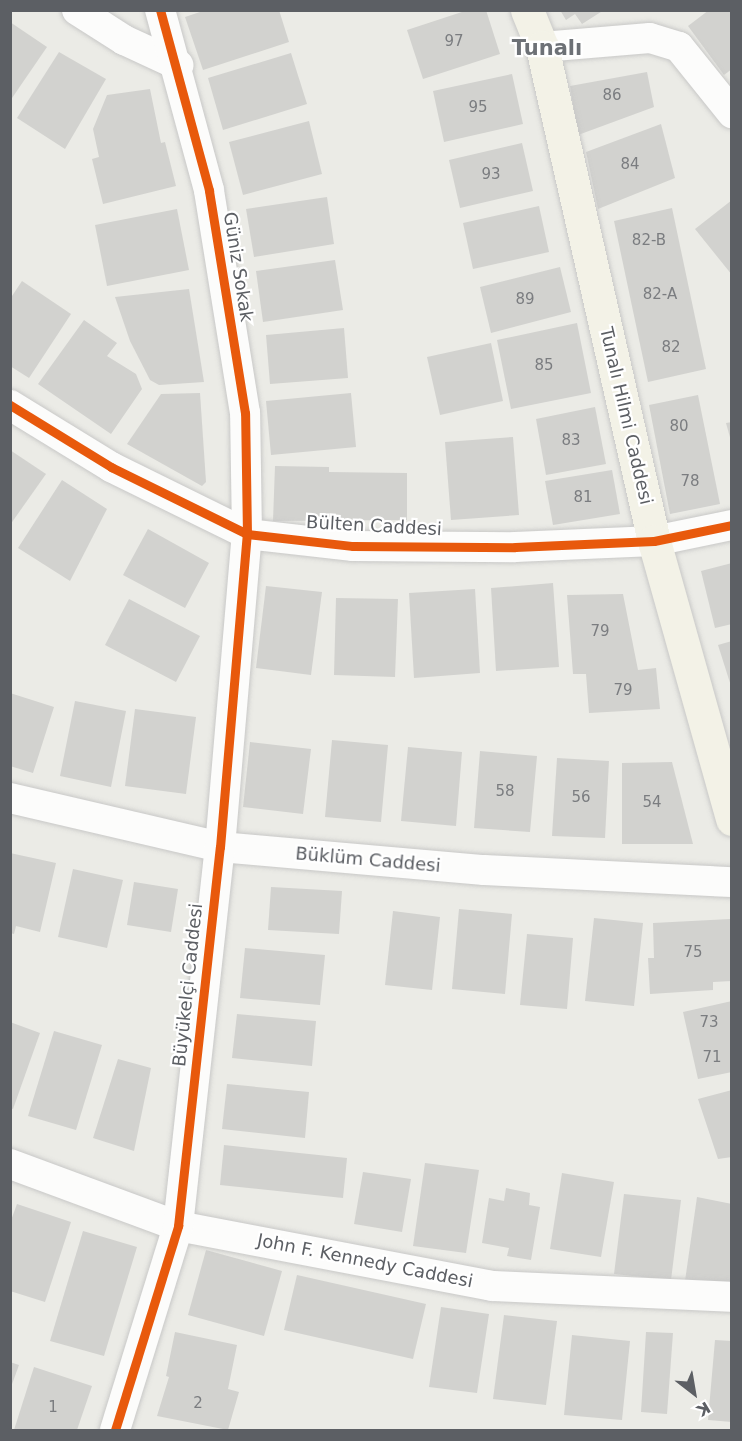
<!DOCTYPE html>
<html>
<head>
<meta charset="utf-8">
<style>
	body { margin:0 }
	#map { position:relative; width:742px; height:1441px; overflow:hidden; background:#ebebe6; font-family:"DejaVu Sans",sans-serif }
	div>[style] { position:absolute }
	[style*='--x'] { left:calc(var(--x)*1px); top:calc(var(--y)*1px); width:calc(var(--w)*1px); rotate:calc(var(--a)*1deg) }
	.building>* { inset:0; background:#d2d2cf }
	.roads { filter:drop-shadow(0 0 2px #c8c8c7) drop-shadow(0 0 2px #c8c8c7) }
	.minor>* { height:30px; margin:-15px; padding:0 15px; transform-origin:15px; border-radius:15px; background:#fcfcfb }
	.major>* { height:33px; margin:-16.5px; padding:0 16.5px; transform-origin:16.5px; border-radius:16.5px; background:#f3f2e7 }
	.cycleway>* { height:9px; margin:-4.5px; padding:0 4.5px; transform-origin:4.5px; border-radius:4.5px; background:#e8590c }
	span { translate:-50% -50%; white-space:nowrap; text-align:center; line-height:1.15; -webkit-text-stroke:4.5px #fff; paint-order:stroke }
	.number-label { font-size:15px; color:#7b7d80 }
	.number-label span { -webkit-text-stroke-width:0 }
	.street-label { font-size:18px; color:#5c5f64 }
	.quarter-label { font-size:21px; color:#6d7176; font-weight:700 }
	.frame { position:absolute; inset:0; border:12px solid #5c5f64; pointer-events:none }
	.north { position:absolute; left:664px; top:1363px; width:60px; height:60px; -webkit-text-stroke:4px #fff; paint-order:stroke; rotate:149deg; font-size:16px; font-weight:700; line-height:24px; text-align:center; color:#5c5f64 }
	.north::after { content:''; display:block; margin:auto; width:21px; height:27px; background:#5c5f64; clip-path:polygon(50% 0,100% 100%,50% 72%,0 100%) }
</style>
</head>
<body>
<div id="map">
	<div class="building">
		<i style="clip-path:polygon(206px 10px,279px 10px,289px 42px,203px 70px,185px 17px)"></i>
		<i style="clip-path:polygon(468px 10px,486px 10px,500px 54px,423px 79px,407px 30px)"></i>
		<i style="clip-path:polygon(560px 10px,604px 10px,582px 24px,575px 14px,566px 20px)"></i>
		<i style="clip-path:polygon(709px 10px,732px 10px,732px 69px,724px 75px,688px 26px)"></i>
		<i style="clip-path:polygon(10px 22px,47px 47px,10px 101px)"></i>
		<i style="clip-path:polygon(59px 52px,106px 79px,65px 149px,17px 118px)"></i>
		<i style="clip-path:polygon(291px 53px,307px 104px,223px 130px,208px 78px)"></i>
		<i style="clip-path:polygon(647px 72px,654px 107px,578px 135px,570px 86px)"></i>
		<i style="clip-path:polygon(512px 74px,523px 124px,444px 142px,433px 91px)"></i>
		<i style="clip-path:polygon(150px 89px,161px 143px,165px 142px,176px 186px,103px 204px,92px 159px,99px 157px,93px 129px,107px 95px)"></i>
		<i style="clip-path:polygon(309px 121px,322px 174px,243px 195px,229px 142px)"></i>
		<i style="clip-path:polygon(661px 124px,675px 178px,598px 209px,586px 152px)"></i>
		<i style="clip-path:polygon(522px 143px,533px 191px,460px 208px,449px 160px)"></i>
		<i style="clip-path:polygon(327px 197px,334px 244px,254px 257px,246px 209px)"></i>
		<i style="clip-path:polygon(732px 200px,732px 275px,695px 229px)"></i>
		<i style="clip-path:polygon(539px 206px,549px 252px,473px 269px,463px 223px)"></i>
		<i style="clip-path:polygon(672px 208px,706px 369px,648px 382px,614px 221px)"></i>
		<i style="clip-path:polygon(177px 209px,189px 270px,107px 286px,95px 225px)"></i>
		<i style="clip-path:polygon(335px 260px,343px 310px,263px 322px,256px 271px)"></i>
		<i style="clip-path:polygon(560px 267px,571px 312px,491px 333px,480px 287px)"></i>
		<i style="clip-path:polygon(22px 281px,71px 314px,29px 378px,10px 366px,10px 299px)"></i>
		<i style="clip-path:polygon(189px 289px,204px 382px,159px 385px,150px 380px,130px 341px,115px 297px)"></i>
		<i style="clip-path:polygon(84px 320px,117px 343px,107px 356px,136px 374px,142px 389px,111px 434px,38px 384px)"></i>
		<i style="clip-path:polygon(577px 323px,591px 393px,511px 409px,497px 340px)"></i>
		<i style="clip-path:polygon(344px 328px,348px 378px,270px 384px,266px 335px)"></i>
		<i style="clip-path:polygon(491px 343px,503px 401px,440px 415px,427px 357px)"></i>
		<i style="clip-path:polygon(200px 393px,206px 482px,202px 486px,127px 444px,161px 394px)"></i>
		<i style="clip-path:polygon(351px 393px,356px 447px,271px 455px,266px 401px)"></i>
		<i style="clip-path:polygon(698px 395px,720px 504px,670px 514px,649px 405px)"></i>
		<i style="clip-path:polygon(595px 407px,606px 464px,546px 475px,536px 419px)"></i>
		<i style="clip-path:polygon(732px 422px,732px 441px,731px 441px,726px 423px)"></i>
		<i style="clip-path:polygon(513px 437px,519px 515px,451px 520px,445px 442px)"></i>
		<i style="clip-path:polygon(10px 450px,46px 474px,10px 525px)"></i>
		<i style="clip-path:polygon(275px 466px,329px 467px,329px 472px,407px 473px,407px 520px,273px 521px)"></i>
		<i style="clip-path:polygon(612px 470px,620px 514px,553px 525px,545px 481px)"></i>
		<i style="clip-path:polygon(62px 480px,107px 509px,70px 581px,18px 548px)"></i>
		<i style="clip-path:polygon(148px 529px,209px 563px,185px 608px,123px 575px)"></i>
		<i style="clip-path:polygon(732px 563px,732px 624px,715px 628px,701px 571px)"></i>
		<i style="clip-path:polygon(553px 583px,559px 667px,496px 671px,491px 588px)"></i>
		<i style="clip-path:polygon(266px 586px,322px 592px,311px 675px,256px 668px)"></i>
		<i style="clip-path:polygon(475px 589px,480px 673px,414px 678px,409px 593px)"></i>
		<i style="clip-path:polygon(623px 594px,638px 670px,656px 668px,660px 709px,589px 713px,586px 674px,573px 674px,567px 595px)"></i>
		<i style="clip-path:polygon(336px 598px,398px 599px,395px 677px,334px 675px)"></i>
		<i style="clip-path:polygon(129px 599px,200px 636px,176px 682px,105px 645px)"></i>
		<i style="clip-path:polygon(732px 641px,732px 686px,731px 686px,718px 645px)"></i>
		<i style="clip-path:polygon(10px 693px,54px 707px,33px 773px,10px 766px)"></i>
		<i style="clip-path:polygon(75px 701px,126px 711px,111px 787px,60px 776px)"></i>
		<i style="clip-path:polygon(135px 709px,196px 717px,186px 794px,125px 786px)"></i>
		<i style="clip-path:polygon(332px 740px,388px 745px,381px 822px,325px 817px)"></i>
		<i style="clip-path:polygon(250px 742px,311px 749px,303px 814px,243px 807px)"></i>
		<i style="clip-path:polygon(408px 747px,462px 752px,456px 826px,401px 821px)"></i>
		<i style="clip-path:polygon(480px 751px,537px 756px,530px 832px,474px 828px)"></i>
		<i style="clip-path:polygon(557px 758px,609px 761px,605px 838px,552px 836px)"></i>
		<i style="clip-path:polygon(672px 762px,693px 844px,622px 844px,622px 763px)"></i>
		<i style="clip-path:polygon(10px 853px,56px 863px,40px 932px,16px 926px,14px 934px,10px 933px)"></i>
		<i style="clip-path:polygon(73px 869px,123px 880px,107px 948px,58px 937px)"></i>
		<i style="clip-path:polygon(134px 882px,178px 889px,171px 932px,127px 925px)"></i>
		<i style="clip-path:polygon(271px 887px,342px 891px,339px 934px,268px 930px)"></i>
		<i style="clip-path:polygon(459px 909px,512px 914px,505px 994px,452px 989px)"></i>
		<i style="clip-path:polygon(393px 911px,440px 917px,432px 990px,385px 985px)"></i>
		<i style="clip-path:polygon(594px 918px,643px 923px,634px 1006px,585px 1001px)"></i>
		<i style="clip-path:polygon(730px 919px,732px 981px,713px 982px,713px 990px,650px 994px,648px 958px,654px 958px,653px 923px)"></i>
		<i style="clip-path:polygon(527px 934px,573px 938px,567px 1009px,520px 1005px)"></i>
		<i style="clip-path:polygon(245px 948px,325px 955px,320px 1005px,240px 998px)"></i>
		<i style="clip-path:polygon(732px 1001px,732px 1072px,698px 1079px,683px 1012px)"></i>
		<i style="clip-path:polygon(237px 1014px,316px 1021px,312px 1066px,232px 1058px)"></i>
		<i style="clip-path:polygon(10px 1022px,40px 1033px,13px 1109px,10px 1108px)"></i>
		<i style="clip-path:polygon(54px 1031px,102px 1045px,76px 1130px,28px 1116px)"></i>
		<i style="clip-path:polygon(118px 1059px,151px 1068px,134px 1151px,93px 1138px)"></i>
		<i style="clip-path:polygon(227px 1084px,309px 1092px,305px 1138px,222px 1129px)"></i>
		<i style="clip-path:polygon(732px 1090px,732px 1157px,718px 1159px,698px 1099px)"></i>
		<i style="clip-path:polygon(224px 1145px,347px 1158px,343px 1198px,220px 1185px)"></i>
		<i style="clip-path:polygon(425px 1163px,479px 1170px,466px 1253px,413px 1246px)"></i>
		<i style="clip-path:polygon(363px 1172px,411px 1179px,402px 1232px,354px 1224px)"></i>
		<i style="clip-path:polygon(562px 1173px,614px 1182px,601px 1257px,550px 1249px)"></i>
		<i style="clip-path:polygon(506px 1188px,530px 1193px,529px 1205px,540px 1207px,531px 1260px,507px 1256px,509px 1248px,482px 1243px,489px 1198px,504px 1201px)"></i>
		<i style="clip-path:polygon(624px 1194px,681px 1200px,671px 1280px,614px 1274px)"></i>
		<i style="clip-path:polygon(697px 1197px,732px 1204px,732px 1286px,685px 1281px)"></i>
		<i style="clip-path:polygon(17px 1204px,71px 1222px,45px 1302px,10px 1291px,10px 1223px)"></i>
		<i style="clip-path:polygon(83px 1231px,137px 1247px,104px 1356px,50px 1341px)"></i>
		<i style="clip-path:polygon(206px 1250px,282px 1271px,264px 1336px,188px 1315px)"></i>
		<i style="clip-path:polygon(297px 1275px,426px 1304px,413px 1359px,284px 1330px)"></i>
		<i style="clip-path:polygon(441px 1307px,489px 1314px,477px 1393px,429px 1387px)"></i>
		<i style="clip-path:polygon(504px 1315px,557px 1321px,546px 1405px,493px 1399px)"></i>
		<i style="clip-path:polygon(175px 1332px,237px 1345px,228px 1389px,239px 1392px,228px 1430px,157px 1416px,169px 1377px,166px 1376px)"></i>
		<i style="clip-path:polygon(646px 1332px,673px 1333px,667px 1414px,641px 1412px)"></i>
		<i style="clip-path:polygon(572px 1335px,630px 1341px,622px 1420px,564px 1415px)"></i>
		<i style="clip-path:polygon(715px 1340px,732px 1341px,732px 1422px,708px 1420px)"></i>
		<i style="clip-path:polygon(10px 1362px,19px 1365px,11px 1387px,10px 1387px)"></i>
		<i style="clip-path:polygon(34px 1367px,92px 1386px,77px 1430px,14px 1430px)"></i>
	</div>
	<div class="roads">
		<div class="minor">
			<i style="--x:77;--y:10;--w:56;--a:32.6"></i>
			<i style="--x:124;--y:40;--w:60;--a:24.8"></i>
			<i style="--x:542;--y:47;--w:108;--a:-4.8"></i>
			<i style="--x:650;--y:38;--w:30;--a:17"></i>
			<i style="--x:679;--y:47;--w:85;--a:51.2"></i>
			<i style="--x:10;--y:405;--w:119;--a:31.5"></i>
			<i style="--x:111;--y:467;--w:152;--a:26.2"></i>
			<i style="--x:247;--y:534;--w:107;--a:6.5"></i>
			<i style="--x:353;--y:546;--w:162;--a:0.4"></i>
			<i style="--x:515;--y:547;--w:139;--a:-2.5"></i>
			<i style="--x:654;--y:541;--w:80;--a:-11.6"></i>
			<i style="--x:10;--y:798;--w:216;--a:13.1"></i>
			<i style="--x:220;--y:847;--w:265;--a:5"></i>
			<i style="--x:484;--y:870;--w:248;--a:2.8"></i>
			<i style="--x:10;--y:1164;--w:179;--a:20.3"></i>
			<i style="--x:178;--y:1226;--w:320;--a:10.8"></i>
			<i style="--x:492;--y:1286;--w:240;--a:2.6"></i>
			<i style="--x:115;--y:1430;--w:214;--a:-72.8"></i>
			<i style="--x:178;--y:1226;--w:381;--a:-83.7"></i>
			<i style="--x:220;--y:847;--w:314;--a:-85.1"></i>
			<i style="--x:247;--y:534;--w:121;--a:-90.9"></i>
			<i style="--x:245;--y:413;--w:226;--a:-99.2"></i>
			<i style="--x:209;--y:190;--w:187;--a:-105.2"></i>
		</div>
		<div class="major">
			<i style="--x:527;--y:10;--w:40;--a:68"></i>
			<i style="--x:542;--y:47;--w:507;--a:77.23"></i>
			<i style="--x:654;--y:541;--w:289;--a:74.3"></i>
		</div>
	</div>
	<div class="cycleway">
		<i style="--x:10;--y:405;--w:119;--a:31.5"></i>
		<i style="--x:111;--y:467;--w:152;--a:26.2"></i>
		<i style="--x:247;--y:534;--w:107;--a:6.5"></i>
		<i style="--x:353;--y:546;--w:162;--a:0.4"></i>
		<i style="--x:515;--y:547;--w:139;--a:-2.5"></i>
		<i style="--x:654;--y:541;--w:80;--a:-11.6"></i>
		<i style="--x:115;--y:1430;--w:214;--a:-72.8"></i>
		<i style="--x:178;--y:1226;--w:381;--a:-83.7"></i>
		<i style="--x:220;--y:847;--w:314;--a:-85.1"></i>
		<i style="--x:247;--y:534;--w:121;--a:-90.9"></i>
		<i style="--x:245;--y:413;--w:226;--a:-99.2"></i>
		<i style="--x:209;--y:190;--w:187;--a:-105.2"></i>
	</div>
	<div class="number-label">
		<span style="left:454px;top:42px">97</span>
		<span style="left:612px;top:96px">86</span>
		<span style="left:478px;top:108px">95</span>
		<span style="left:630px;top:165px">84</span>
		<span style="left:491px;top:175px">93</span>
		<span style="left:649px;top:241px">82-B</span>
		<span style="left:660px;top:295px">82-A</span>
		<span style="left:525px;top:300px">89</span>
		<span style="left:671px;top:348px">82</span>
		<span style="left:544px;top:366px">85</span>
		<span style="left:679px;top:427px">80</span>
		<span style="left:571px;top:441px">83</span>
		<span style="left:690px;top:482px">78</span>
		<span style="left:583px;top:498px">81</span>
		<span style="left:600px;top:632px">79</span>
		<span style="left:623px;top:691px">79</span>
		<span style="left:505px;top:792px">58</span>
		<span style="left:581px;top:798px">56</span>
		<span style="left:652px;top:803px">54</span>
		<span style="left:693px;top:953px">75</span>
		<span style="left:709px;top:1023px">73</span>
		<span style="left:712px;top:1058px">71</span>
		<span style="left:198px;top:1404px">2</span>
		<span style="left:53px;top:1408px">1</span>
	</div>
	<div class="street-label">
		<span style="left:238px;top:267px;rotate:81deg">Güniz Sokak</span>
		<span style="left:626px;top:416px;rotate:77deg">Tunalı Hilmi Caddesi</span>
		<span style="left:374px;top:526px;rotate:3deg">Bülten Caddesi</span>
		<span style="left:368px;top:860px;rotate:5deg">Büklüm Caddesi</span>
		<span style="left:188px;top:985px;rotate:-84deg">Büyükelçi Caddesi</span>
		<span style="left:365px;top:1261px;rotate:11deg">John F. Kennedy Caddesi</span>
	</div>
	<div class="quarter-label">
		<span style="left:547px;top:48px">Tunalı</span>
	</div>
	<div class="frame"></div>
	<div class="north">K</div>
</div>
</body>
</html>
